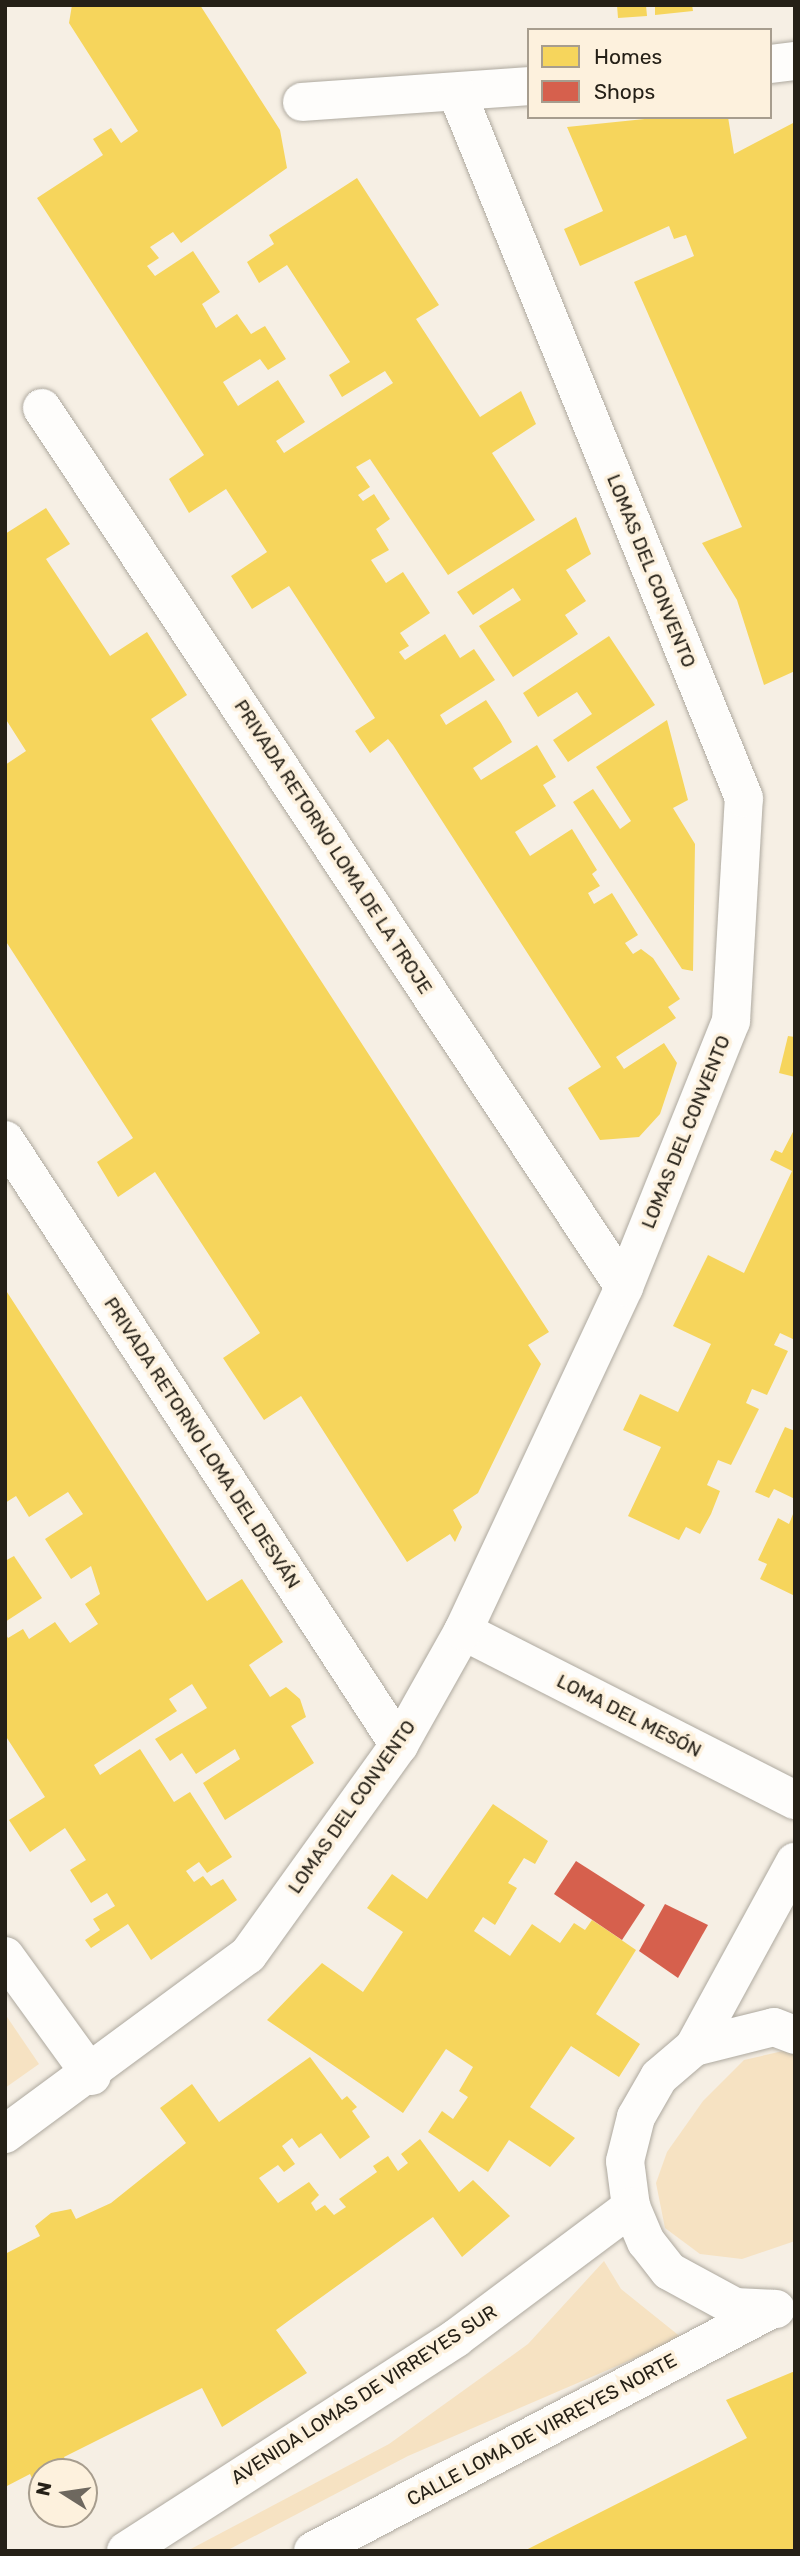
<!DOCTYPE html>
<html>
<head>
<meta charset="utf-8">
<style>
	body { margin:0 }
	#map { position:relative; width:800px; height:2556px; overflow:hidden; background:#f6efe4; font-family:Rubik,sans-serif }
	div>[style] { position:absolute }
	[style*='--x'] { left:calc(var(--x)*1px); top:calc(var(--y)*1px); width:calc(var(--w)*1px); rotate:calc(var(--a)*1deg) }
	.green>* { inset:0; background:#f6e2c2 }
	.homes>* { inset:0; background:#f6d55c }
	.shops>* { inset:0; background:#d6604d }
	.roads { filter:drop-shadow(0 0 2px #aea99f) drop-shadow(0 0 2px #aea99f) }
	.street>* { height:38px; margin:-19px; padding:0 19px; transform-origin:19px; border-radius:19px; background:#fefdfb }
	.secondary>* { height:38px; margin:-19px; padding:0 19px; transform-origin:19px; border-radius:19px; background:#fefdfb }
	span { translate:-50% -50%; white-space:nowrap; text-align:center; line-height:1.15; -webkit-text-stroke:7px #fdf1dd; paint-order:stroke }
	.street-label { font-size:19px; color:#252017 }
	.frame { position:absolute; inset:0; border:7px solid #252017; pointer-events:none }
	.legend { position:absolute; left:527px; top:28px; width:245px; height:91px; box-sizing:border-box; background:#fdf1dd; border:2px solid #a79d8e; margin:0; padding:9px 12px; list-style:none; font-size:21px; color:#252017 }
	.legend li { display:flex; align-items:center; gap:14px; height:35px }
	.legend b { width:35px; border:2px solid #a79d8e }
	.north { position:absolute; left:28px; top:2458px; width:70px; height:70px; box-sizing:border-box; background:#fdf1dd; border:2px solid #a79d8e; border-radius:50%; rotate:282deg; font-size:19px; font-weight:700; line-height:28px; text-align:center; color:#252017 }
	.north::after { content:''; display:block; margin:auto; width:24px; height:32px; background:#6e685f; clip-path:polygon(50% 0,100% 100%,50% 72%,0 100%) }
</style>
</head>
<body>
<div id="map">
	<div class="green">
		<i style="clip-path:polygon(5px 2014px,39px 2064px,5px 2088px)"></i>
		<i style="clip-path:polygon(783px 2051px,795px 2055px,795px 2241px,742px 2259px,700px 2254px,665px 2228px,656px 2183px,667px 2152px,703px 2101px,744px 2060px)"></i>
		<i style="clip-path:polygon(604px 2261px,621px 2289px,682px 2338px,408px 2456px,226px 2551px,187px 2551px,389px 2444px,528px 2344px)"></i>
	</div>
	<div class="homes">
		<i style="clip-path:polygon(72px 5px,200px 5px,280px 130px,287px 168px,181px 243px,173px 232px,150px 247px,159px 258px,147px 266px,155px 276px,193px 251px,220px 292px,202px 304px,216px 328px,237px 314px,251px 334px,265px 326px,286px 359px,268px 370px,260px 359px,223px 382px,238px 406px,278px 380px,305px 422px,276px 441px,284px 453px,393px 383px,385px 371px,342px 397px,329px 375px,350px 362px,287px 265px,259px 283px,247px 262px,274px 244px,269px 235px,357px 178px,439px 305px,416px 319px,480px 417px,521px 391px,536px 424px,492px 453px,535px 520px,448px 575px,370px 459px,356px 467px,370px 487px,358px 495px,363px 501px,374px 494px,390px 519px,376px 529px,389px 550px,371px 560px,386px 583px,403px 572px,430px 613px,400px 633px,409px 646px,399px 652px,405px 660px,445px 634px,460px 658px,474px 649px,495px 680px,440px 715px,446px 725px,486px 700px,501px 723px,512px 742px,473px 768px,481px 780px,537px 745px,556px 777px,543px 785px,556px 806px,515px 832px,530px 856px,572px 829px,597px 870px,592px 874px,600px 886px,588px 893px,594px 904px,612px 893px,638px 935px,625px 943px,633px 954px,641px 949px,653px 958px,680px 999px,668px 1007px,676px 1018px,616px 1057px,624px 1069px,664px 1043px,677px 1063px,660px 1114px,639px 1137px,600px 1140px,568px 1088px,601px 1067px,393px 745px,388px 739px,370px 753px,355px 731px,375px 718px,289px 586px,252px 609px,231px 576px,267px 552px,226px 489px,189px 513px,169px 479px,204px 455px,37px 198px,103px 155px,93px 139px,111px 128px,121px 143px,138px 131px,69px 23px)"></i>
		<i style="clip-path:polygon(617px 5px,646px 5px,647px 16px,618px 18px)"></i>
		<i style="clip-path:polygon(655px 5px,692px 5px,693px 11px,655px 15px)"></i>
		<i style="clip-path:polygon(664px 117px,728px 117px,734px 154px,795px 122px,795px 671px,764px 685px,737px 600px,702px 543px,742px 527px,634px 282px,694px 256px,686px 235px,674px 239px,669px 226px,580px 266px,564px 229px,603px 211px,567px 127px)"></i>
		<i style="clip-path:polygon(46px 508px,70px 544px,46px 559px,110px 656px,147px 632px,177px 679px,187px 695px,151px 719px,549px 1332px,528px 1345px,541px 1364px,478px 1493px,453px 1510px,462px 1527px,455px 1542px,450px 1534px,407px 1562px,301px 1396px,264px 1420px,223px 1358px,260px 1333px,155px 1172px,118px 1197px,97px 1162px,133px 1138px,5px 940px,5px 765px,26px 751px,5px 718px,5px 534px)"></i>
		<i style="clip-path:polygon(576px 517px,591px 554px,566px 570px,586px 601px,565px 615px,578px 634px,513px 677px,479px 626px,521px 600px,513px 588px,473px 615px,457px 592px)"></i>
		<i style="clip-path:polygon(609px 636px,655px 705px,568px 762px,553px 740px,592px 714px,577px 692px,538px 717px,523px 693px)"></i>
		<i style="clip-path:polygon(667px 720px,688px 800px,673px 808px,695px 844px,693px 971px,682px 969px,573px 802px,593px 789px,620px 829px,631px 821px,596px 767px)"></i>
		<i style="clip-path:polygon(788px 1036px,795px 1037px,795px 1077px,779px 1073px)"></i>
		<i style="clip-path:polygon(795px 1128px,795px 1340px,780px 1333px,774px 1345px,788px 1351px,767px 1395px,752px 1389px,746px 1403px,759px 1409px,731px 1465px,718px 1460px,707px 1485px,720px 1491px,711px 1514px,700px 1534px,686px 1527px,679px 1540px,628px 1516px,661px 1447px,623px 1430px,640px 1394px,678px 1412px,711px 1344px,673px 1326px,708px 1255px,744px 1273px,792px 1171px,770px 1160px,775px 1150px,782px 1153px)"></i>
		<i style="clip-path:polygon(5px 1289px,207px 1601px,242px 1579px,283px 1642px,249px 1665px,270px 1697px,286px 1687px,300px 1699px,306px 1717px,291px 1726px,314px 1763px,225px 1820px,203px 1783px,240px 1759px,235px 1749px,196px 1774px,182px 1753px,170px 1761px,155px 1739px,207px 1708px,192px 1684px,169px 1699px,177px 1711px,94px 1765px,100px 1775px,140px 1749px,174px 1802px,190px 1792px,232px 1857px,207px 1873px,199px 1862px,186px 1871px,194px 1882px,203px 1876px,211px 1886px,223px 1879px,237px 1900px,151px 1960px,128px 1924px,91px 1948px,85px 1940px,100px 1930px,93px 1919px,115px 1906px,107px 1893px,91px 1903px,70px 1870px,86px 1860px,65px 1828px,30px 1852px,9px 1820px,45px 1797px,5px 1735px,5px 1633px,8px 1638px,23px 1629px,29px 1639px,55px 1622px,70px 1643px,98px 1624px,85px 1604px,100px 1594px,91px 1566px,71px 1579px,45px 1539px,83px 1514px,68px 1492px,29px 1517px,16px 1496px,5px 1503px)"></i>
		<i style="clip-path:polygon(785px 1427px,795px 1431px,795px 1499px,774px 1489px,769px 1498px,755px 1492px)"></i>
		<i style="clip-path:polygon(795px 1509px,795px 1596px,760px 1579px,767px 1564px,758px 1560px,778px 1518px,789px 1524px)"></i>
		<i style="clip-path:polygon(14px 1556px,42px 1598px,5px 1622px,5px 1561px)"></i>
		<i style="clip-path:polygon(493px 1804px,548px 1841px,535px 1864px,524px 1858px,508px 1883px,517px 1888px,495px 1925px,483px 1917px,474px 1931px,510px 1956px,532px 1924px,560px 1943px,574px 1923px,585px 1930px,592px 1920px,607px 1930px,636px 1950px,596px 2014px,640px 2044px,619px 2077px,571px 2046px,530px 2107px,575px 2138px,550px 2167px,509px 2140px,488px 2172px,428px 2132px,442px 2111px,453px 2119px,468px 2097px,459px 2091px,473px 2067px,446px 2049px,403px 2113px,267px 2020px,322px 1963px,363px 1992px,403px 1932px,367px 1908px,392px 1874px,427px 1899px)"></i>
		<i style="clip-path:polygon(310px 2057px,342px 2100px,347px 2096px,357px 2107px,352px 2111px,370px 2137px,340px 2159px,321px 2133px,299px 2148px,292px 2138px,282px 2146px,295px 2164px,284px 2172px,278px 2165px,259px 2178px,278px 2203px,309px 2182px,319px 2195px,311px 2203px,316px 2211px,325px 2205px,334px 2215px,346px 2207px,339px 2199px,377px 2172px,373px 2166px,388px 2156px,398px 2171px,408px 2163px,401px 2154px,420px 2139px,459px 2192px,473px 2180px,510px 2216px,462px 2257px,433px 2217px,291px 2319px,276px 2330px,307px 2373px,222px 2427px,202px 2388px,64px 2457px,71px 2472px,42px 2472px,42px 2499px,30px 2474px,5px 2487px,5px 2254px,40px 2236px,35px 2226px,51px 2213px,71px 2209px,76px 2219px,111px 2203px,186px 2143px,160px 2108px,192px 2084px,219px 2122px)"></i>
		<i style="clip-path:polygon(795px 2371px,795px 2551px,524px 2551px,747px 2438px,726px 2400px)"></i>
	</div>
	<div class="shops">
		<i style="clip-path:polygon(576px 1861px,645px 1905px,622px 1940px,554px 1894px)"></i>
		<i style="clip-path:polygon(665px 1904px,708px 1925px,678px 1978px,639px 1951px)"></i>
	</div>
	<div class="roads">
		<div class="street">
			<i style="--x:770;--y:64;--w:25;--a:-7"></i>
			<i style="--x:302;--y:102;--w:228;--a:-4"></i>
			<i style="--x:42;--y:408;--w:1054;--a:56.49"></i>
			<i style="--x:5;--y:1140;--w:722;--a:56.93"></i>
			<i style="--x:463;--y:1631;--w:373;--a:27"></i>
			<i style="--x:5;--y:1956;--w:148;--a:54.1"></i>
			<i style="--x:5;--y:2134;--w:302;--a:-36.4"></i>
			<i style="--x:248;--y:1955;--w:259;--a:-54.3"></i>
			<i style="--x:399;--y:1745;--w:131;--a:-60.7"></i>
			<i style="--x:463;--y:1631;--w:380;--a:-64.9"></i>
			<i style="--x:624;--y:1287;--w:287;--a:-68.1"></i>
			<i style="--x:731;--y:1021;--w:223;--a:-86.7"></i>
			<i style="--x:744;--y:798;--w:761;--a:-112.15"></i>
		</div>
		<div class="secondary">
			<i style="--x:694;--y:2047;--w:211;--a:-61.4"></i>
			<i style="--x:776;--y:2309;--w:41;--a:-177.2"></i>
			<i style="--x:735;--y:2307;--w:75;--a:-151.4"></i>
			<i style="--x:669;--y:2271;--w:37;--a:-128"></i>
			<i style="--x:646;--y:2242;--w:38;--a:-113"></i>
			<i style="--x:631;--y:2207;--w:46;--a:-97.4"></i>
			<i style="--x:625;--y:2161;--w:45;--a:-76"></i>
			<i style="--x:636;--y:2117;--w:46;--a:-60.1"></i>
			<i style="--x:659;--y:2077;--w:46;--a:-40.6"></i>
			<i style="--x:694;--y:2047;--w:82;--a:-14"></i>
			<i style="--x:774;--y:2027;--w:22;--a:21"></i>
			<i style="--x:126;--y:2551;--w:393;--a:-32.8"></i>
			<i style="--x:456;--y:2338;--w:219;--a:-36.8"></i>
			<i style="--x:313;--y:2551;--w:519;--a:-27.8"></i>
		</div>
	</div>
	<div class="street-label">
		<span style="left:651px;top:571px;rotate:68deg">LOMAS DEL CONVENTO</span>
		<span style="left:333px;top:847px;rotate:57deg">PRIVADA RETORNO LOMA DE LA TROJE</span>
		<span style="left:686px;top:1132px;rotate:-68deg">LOMAS DEL CONVENTO</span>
		<span style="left:202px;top:1443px;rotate:57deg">PRIVADA RETORNO LOMA DEL DESVÁN</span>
		<span style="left:629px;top:1716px;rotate:27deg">LOMA DEL MESÓN</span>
		<span style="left:352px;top:1807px;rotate:-55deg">LOMAS DEL CONVENTO</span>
		<span style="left:364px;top:2395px;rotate:-33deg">AVENIDA LOMAS DE VIRREYES SUR</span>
		<span style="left:542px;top:2430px;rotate:-28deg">CALLE LOMA DE VIRREYES NORTE</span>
	</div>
	<div class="frame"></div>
	<ul class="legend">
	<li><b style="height:19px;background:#f6d55c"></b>Homes</li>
	<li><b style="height:19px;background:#d6604d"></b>Shops</li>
	</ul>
	<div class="north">N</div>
</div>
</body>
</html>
